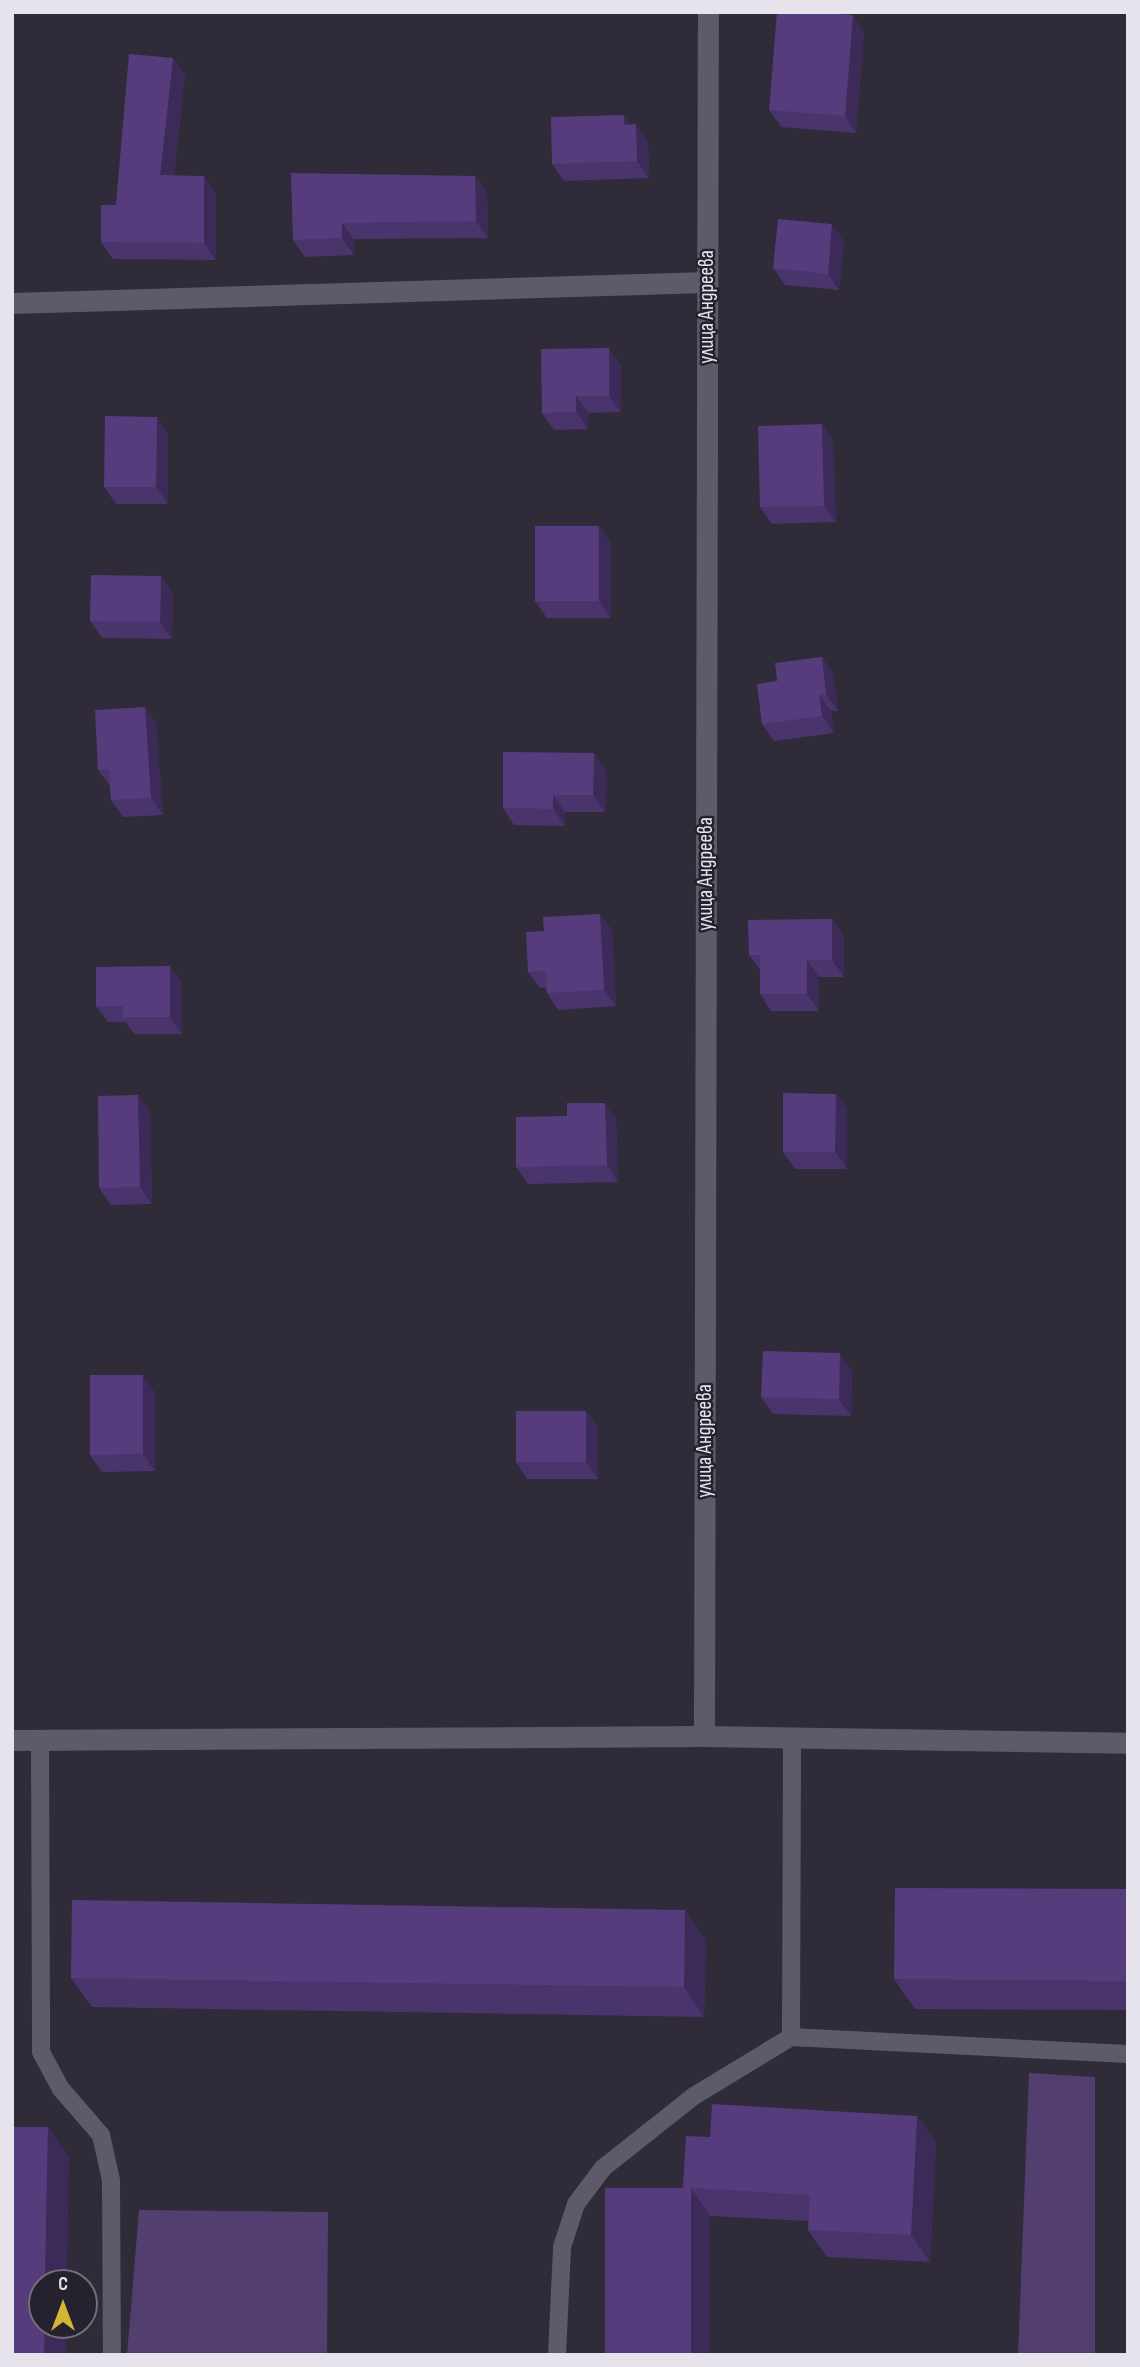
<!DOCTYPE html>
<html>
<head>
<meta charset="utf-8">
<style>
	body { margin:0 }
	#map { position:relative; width:1140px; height:2367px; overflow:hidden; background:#2f2b38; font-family:"Sofia Sans Condensed",sans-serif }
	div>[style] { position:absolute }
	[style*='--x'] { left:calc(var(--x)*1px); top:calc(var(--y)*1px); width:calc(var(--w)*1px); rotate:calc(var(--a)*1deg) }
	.green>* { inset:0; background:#523f70 }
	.lane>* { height:18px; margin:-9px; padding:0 9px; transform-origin:9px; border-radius:9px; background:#5f5a69 }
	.street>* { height:21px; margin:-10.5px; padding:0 10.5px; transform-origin:10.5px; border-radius:10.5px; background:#5f5a69 }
	.wall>* { inset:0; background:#4a346c }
	.shaded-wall>* { inset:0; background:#3c2a58 }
	.building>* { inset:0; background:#563c7d }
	span { translate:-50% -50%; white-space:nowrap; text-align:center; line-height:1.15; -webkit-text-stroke:5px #26212e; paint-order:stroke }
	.street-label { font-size:21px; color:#e6e3ec }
	.frame { position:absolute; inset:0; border:14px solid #e6e3ec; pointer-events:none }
	.north { position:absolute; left:28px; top:2269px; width:70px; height:70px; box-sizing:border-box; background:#26212e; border:2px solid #736f7a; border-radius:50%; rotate:0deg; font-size:19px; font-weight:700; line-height:28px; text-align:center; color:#e6e3ec }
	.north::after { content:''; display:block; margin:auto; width:24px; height:32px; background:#d2b735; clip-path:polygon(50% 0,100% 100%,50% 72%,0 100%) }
</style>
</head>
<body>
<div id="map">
	<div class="green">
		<i style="clip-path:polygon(1029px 2073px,1095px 2077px,1095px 2355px,1018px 2355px)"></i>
		<i style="clip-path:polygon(139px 2210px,328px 2212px,327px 2355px,127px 2355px)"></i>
	</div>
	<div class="lane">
		<i style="--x:40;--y:1740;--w:312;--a:89.8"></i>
		<i style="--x:41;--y:2052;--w:42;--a:61.6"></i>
		<i style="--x:61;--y:2089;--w:61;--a:49"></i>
		<i style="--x:101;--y:2135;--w:46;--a:77.5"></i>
		<i style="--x:111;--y:2180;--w:175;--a:89.7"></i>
		<i style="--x:791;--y:2037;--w:299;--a:-89.8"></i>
		<i style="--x:557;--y:2355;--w:108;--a:-87.3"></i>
		<i style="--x:562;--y:2247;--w:45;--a:-72"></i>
		<i style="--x:576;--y:2204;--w:45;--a:-53.1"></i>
		<i style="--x:603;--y:2168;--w:116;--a:-38.4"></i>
		<i style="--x:694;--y:2096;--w:114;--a:-31.3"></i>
		<i style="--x:791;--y:2037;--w:337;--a:2.9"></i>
	</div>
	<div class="street">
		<i style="--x:12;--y:303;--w:695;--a:-1.73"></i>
		<i style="--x:704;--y:1736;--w:1724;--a:-89.87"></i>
		<i style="--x:12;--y:1740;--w:692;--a:-0.33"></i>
		<i style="--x:704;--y:1736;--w:424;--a:0.9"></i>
	</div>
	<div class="wall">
		<i style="clip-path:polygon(864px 32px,856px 133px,781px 127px,769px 110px)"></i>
		<i style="clip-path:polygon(173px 58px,185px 75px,174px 176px,204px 176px,216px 193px,216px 260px,113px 259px,101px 242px)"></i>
		<i style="clip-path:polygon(648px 141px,649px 178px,564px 181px,552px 164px)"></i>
		<i style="clip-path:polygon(475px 176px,487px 193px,488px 238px,354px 239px,354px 255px,305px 257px,293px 240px)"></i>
		<i style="clip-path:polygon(844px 241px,839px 290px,785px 285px,773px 268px)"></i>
		<i style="clip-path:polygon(621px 365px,621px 412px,588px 413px,588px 429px,554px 430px,542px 413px)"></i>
		<i style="clip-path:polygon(157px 417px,168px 434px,168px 504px,116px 504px,104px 487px)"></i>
		<i style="clip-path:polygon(833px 440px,836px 522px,772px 524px,760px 507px)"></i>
		<i style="clip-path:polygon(611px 543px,611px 618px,547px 618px,535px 601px)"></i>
		<i style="clip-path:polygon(161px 576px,173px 593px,172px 639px,102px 638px,90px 621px)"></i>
		<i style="clip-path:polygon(822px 657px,833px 674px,838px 711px,831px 711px,834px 733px,774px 741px,762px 724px,777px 681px)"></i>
		<i style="clip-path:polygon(156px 723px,163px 815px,123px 817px,111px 800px,110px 786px,98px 770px)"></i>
		<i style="clip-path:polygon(594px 753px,606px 770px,605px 812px,565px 812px,565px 826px,514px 825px,503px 808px)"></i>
		<i style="clip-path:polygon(600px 914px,612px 930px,616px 1006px,558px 1010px,547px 993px,546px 988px,540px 988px,528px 972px,544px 931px)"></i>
		<i style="clip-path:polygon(832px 919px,844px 936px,844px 977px,819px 977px,819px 1011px,771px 1011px,760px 994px,760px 970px,749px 955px)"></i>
		<i style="clip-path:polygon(182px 983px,182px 1034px,134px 1034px,126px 1022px,108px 1022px,96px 1006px)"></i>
		<i style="clip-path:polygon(836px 1094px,847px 1110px,847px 1169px,795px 1169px,783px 1152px)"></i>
		<i style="clip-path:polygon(150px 1112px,152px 1204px,111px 1205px,99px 1188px)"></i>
		<i style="clip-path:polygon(616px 1119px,618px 1182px,528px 1184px,516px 1167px)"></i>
		<i style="clip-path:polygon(852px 1370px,851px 1416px,773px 1414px,761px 1397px)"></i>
		<i style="clip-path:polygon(155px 1392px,155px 1471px,102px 1472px,90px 1455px)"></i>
		<i style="clip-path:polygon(586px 1411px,598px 1428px,598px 1479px,527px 1479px,516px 1462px)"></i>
		<i style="clip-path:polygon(1128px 1889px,1128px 2010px,915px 2009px,894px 1979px)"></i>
		<i style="clip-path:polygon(706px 1939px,704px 2017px,92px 2007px,71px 1978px)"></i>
		<i style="clip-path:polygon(917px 2116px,936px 2143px,930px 2262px,827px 2257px,808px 2230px,809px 2221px,710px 2216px,710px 2355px,683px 2188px,710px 2137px)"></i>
	</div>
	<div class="shaded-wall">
		<i style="clip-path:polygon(853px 15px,864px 32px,856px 133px,845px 116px)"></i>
		<i style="clip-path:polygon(173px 58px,185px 75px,172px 192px,160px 175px)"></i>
		<i style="clip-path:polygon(624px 115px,636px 132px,624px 125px)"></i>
		<i style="clip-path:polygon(636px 124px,648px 141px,649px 178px,637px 161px)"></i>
		<i style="clip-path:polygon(204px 176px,216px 193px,216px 260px,204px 243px)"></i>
		<i style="clip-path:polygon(475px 176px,487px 193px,488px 238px,476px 221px)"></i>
		<i style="clip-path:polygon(342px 223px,354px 239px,354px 255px,342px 238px)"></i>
		<i style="clip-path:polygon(832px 224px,844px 241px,839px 290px,828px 274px)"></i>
		<i style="clip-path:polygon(609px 348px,621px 365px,621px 412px,609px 396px)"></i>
		<i style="clip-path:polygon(576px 396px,588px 413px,588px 429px,576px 412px)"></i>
		<i style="clip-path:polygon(157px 417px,168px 434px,168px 504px,156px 487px)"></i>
		<i style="clip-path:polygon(822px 424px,833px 440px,836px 522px,824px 506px)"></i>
		<i style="clip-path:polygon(599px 526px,611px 543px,611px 618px,599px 601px)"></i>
		<i style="clip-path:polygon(161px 576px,173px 593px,172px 639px,160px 622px)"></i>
		<i style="clip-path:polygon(822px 657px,833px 674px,838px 711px,826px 694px)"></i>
		<i style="clip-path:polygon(819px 695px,831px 711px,834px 733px,822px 716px)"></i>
		<i style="clip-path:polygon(145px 707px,156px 723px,163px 815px,151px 798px)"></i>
		<i style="clip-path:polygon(594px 753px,606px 770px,605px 812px,593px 795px)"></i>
		<i style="clip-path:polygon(553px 795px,565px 812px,565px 826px,553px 809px)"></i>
		<i style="clip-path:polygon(600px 914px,612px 930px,616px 1006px,604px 990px)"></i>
		<i style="clip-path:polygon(832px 919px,844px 936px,844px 977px,832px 960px)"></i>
		<i style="clip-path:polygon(807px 960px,819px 977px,819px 1011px,807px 994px)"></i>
		<i style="clip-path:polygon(170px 966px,182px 983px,182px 1034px,170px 1017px)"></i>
		<i style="clip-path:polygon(836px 1094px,847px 1110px,847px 1169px,835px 1152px)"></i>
		<i style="clip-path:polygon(138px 1095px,150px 1112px,152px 1204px,140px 1187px)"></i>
		<i style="clip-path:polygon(605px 1103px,616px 1119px,618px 1182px,607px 1165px)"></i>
		<i style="clip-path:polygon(840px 1353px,852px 1370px,851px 1416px,839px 1399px)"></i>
		<i style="clip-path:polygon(143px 1375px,155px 1392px,155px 1471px,143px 1454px)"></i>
		<i style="clip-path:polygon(586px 1411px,598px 1428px,598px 1479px,586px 1462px)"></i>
		<i style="clip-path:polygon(685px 1910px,706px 1939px,704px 2017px,684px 1987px)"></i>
		<i style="clip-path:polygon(917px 2116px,936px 2143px,930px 2262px,911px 2235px)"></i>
		<i style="clip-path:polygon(48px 2127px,69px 2157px,67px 2283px,45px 2283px)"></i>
		<i style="clip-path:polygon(691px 2188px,710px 2216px,710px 2355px,691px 2355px)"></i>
		<i style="clip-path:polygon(45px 2325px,66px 2325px,66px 2355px,44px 2355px)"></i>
	</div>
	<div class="building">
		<i style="clip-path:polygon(777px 12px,813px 12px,853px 15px,845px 116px,769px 110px)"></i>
		<i style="clip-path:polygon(129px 54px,173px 58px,160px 175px,204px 176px,204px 243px,101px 242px,101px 205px,116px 205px)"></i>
		<i style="clip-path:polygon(624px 115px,624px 125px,636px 124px,637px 161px,552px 164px,551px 117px)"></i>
		<i style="clip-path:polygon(291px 173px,475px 176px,476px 221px,342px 223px,342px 238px,293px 240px)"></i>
		<i style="clip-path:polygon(778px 219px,832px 224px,828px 274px,773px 268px)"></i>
		<i style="clip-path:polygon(609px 348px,609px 396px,576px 396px,576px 412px,542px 413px,541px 349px)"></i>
		<i style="clip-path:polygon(105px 416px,157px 417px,156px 487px,104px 487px)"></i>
		<i style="clip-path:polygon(822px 424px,824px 506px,760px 507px,758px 426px)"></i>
		<i style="clip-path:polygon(535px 526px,599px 526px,599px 601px,535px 601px)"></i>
		<i style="clip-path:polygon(91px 575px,161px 576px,160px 622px,90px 621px)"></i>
		<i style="clip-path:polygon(822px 657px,826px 694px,819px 695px,822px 716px,762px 724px,757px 684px,777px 681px,775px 663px)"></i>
		<i style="clip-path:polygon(145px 707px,151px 798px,111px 800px,109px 769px,98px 770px,95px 710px)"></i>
		<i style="clip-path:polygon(503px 752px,594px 753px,593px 795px,553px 795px,553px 809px,503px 808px)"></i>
		<i style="clip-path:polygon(600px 914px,604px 990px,547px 993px,546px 971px,528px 972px,526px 932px,544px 931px,543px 917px)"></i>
		<i style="clip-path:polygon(832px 919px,832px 960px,807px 960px,807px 994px,760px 994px,760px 955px,749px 955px,748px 920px)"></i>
		<i style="clip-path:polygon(170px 966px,170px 1017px,123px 1017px,123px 1006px,96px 1006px,96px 967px)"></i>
		<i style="clip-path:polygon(783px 1093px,836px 1094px,835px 1152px,783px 1152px)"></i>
		<i style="clip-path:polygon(138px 1095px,140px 1187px,99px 1188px,98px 1096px)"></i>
		<i style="clip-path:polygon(567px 1103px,605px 1103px,607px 1165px,516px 1167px,516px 1117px,567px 1116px)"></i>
		<i style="clip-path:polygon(763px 1351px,840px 1353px,839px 1399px,761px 1397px)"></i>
		<i style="clip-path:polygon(90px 1375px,143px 1375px,143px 1454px,90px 1455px)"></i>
		<i style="clip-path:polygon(516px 1411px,586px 1411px,586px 1462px,516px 1462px)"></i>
		<i style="clip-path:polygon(895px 1888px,1128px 1889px,1128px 1981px,894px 1979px)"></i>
		<i style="clip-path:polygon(72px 1900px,685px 1910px,684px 1987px,71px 1978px)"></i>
		<i style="clip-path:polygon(712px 2104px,917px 2116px,911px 2235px,808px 2230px,810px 2195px,691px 2188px,691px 2355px,605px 2355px,605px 2188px,683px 2188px,686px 2136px,710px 2137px)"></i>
		<i style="clip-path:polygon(12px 2127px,48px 2127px,45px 2283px,42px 2283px,42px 2325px,45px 2325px,44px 2355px,12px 2355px)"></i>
	</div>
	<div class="street-label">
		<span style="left:707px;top:307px;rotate:-90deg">улица Андреева</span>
		<span style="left:706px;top:874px;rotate:-90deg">улица Андреева</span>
		<span style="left:705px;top:1441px;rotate:-90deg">улица Андреева</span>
	</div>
	<div class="frame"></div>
	<div class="north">С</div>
</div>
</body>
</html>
